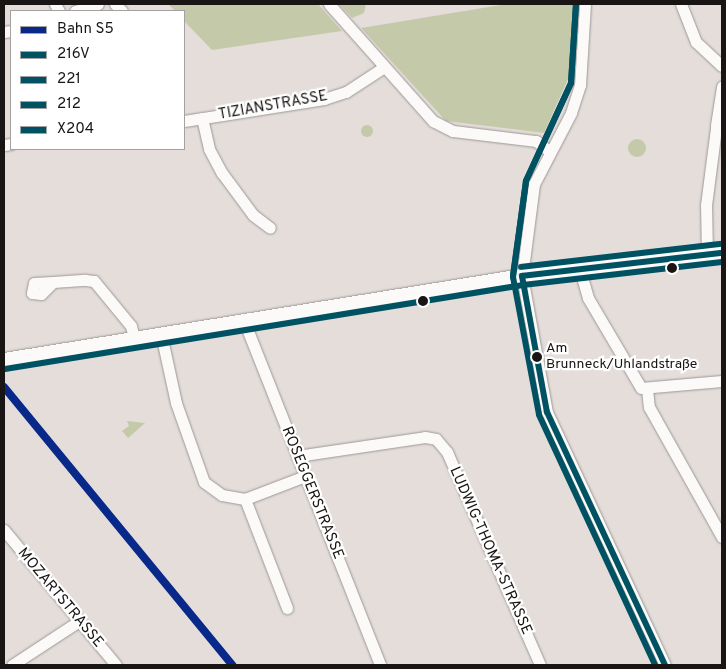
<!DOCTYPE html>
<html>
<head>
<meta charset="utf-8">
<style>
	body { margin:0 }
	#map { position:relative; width:726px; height:669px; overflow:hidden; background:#e4ddda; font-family:Overpass,sans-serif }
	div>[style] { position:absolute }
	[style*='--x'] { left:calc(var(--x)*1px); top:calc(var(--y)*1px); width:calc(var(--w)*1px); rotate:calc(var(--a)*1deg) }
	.green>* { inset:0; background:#c4caa9 }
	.round { border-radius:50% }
	.roads { filter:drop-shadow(0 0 1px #9c9896) drop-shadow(0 0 1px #9c9896) }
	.minor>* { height:11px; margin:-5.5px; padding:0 5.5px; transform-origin:5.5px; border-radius:5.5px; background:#fbfaf9 }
	.major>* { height:15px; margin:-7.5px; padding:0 7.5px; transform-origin:7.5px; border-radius:7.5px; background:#fbfaf9 }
	.bus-1>* { height:6px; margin:-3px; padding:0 3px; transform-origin:3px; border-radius:3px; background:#005262 }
	.bus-2>* { height:6px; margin:-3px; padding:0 3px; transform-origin:3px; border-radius:3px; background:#005262 }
	.bus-3>* { height:6px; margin:-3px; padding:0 3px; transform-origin:3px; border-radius:3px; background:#005262 }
	.bus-4>* { height:6px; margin:-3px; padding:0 3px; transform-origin:3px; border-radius:3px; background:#005262 }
	.rail-1>* { height:8px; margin:-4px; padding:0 4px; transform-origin:4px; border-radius:4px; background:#08298a }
	.dots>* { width:14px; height:14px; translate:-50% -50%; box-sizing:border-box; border:2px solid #fff; border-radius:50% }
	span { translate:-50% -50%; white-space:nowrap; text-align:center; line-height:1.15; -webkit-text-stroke:4.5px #fff; paint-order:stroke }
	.bus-label { font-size:14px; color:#191514 }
	.left { translate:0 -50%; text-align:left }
	.street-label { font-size:15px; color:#191514 }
	.frame { position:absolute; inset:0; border:5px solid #191514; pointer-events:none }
	.legend { position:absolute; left:10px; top:10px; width:175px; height:140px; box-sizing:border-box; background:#fff; border:1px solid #a3a1a1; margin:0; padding:6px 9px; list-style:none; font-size:15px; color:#191514 }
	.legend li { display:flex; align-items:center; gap:10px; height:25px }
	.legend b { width:25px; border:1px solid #a3a1a1 }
</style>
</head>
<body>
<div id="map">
	<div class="green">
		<i style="clip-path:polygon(168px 4px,318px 4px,342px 31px,212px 50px,184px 21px,184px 11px,175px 11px)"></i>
		<i style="clip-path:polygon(339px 4px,366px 4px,364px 13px,352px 18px)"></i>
		<i style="clip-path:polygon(507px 4px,575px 4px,572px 70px,544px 133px,446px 121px,361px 28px)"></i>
		<i class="round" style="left:361px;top:125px;width:12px;height:12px"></i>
		<i class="round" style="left:628px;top:139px;width:18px;height:18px"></i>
		<i style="clip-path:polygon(127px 421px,145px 423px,128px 438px,122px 431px,129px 426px)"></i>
	</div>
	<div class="roads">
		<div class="minor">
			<i style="--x:55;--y:4;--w:8;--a:60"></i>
			<i style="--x:115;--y:4;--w:10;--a:45"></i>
			<i style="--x:329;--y:4;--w:157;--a:48.4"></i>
			<i style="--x:433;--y:121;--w:22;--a:27"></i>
			<i style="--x:453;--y:131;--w:84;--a:6.9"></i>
			<i style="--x:536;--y:141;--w:15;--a:37"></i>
			<i style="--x:585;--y:4;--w:81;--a:93.5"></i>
			<i style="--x:580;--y:85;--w:29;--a:108"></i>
			<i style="--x:571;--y:113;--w:80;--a:117.5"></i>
			<i style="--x:534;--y:184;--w:93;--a:97.4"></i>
			<i style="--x:522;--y:276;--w:138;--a:79.6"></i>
			<i style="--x:547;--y:412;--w:279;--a:65"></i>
			<i style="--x:681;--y:4;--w:41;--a:68.5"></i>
			<i style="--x:696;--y:42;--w:35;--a:43"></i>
			<i style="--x:75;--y:11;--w:24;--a:-17"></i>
			<i style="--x:4;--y:32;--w:7;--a:-8"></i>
			<i style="--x:202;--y:118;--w:32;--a:77"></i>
			<i style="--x:209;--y:149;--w:27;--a:62"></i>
			<i style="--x:222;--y:173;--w:52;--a:53.6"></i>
			<i style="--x:253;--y:215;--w:21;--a:37"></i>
			<i style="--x:184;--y:121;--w:142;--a:-8.9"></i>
			<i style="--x:324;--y:99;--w:23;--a:-18"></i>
			<i style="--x:346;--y:92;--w:45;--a:-33.3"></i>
			<i style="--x:716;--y:125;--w:39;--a:-81"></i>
			<i style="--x:4;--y:145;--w:7;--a:-8"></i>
			<i style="--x:707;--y:255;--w:50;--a:-91.1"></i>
			<i style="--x:706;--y:205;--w:78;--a:-82.6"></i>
			<i style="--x:580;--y:270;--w:29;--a:74"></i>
			<i style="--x:588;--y:298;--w:104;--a:59.5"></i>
			<i style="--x:641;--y:388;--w:81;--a:-4.9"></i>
			<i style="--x:53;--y:282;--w:17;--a:135"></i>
			<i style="--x:41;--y:294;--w:9;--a:-174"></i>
			<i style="--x:32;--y:293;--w:10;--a:-79"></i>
			<i style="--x:34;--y:283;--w:19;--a:-3"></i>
			<i style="--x:53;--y:282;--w:32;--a:-4"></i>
			<i style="--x:85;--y:280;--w:9;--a:6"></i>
			<i style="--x:94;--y:281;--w:58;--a:50.6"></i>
			<i style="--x:131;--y:326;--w:12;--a:76"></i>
			<i style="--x:244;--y:321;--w:370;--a:68.4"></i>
			<i style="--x:161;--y:334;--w:71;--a:77.7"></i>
			<i style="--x:176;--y:403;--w:84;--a:70.5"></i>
			<i style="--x:204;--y:482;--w:22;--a:36"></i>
			<i style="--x:222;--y:495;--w:23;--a:10"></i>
			<i style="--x:245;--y:499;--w:64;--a:-21"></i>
			<i style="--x:647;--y:389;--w:18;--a:84"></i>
			<i style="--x:649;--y:407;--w:149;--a:60.7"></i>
			<i style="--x:297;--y:456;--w:129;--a:-8.4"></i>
			<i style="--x:425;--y:437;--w:11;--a:10"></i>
			<i style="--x:436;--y:439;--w:17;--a:50"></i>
			<i style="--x:447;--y:452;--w:232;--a:66.4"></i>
			<i style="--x:245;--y:499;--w:117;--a:68.9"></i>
			<i style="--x:4;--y:530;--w:175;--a:50.3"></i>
			<i style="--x:12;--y:665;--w:80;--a:-33.3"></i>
		</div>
		<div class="major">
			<i style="--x:4;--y:360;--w:525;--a:-9.21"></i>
			<i style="--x:522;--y:276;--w:201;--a:-6.6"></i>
		</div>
	</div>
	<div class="bus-1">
		<i style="--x:522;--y:276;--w:138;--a:79.6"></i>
		<i style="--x:547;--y:412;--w:279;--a:65"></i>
		<i style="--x:522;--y:276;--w:201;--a:-6.6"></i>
	</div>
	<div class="bus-2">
		<i style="--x:576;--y:4;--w:79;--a:93.6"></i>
		<i style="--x:571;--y:83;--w:108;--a:114.7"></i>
		<i style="--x:526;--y:181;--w:97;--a:97.7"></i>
		<i style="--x:513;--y:277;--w:140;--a:79.3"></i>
		<i style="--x:539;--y:415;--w:276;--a:65.1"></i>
	</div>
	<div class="bus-3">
		<i style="--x:521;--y:267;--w:201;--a:-6.6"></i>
		<i style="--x:513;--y:275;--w:95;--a:-82.1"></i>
		<i style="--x:526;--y:181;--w:108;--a:-65.3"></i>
		<i style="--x:571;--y:83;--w:79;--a:-86.4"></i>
	</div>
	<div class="bus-4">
		<i style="--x:5;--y:369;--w:525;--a:-9.21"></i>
		<i style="--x:523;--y:285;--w:200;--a:-6.6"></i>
	</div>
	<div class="rail-1">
		<i style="--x:4;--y:387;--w:360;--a:50.6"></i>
	</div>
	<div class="dots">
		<i style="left:672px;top:268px;background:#191514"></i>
		<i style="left:423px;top:301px;background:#191514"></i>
		<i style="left:537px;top:357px;background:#191514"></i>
	</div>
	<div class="bus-label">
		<span class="left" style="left:546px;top:357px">Am<br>Brunneck/Uhlandstraße</span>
	</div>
	<div class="street-label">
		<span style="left:273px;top:106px;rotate:-10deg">TIZIANSTRASSE</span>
		<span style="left:312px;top:493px;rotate:68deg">ROSEGGERSTRASSE</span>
		<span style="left:490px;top:551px;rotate:66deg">LUDWIG-THOMA-STRASSE</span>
		<span style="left:60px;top:598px;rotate:50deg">MOZARTSTRASSE</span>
	</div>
	<div class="frame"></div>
	<ul class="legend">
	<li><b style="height:6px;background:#08298a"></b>Bahn S5</li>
	<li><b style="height:6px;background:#005262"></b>216V</li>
	<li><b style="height:6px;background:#005262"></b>221</li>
	<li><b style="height:6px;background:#005262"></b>212</li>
	<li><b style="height:6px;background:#005262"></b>X204</li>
	</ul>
</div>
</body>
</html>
